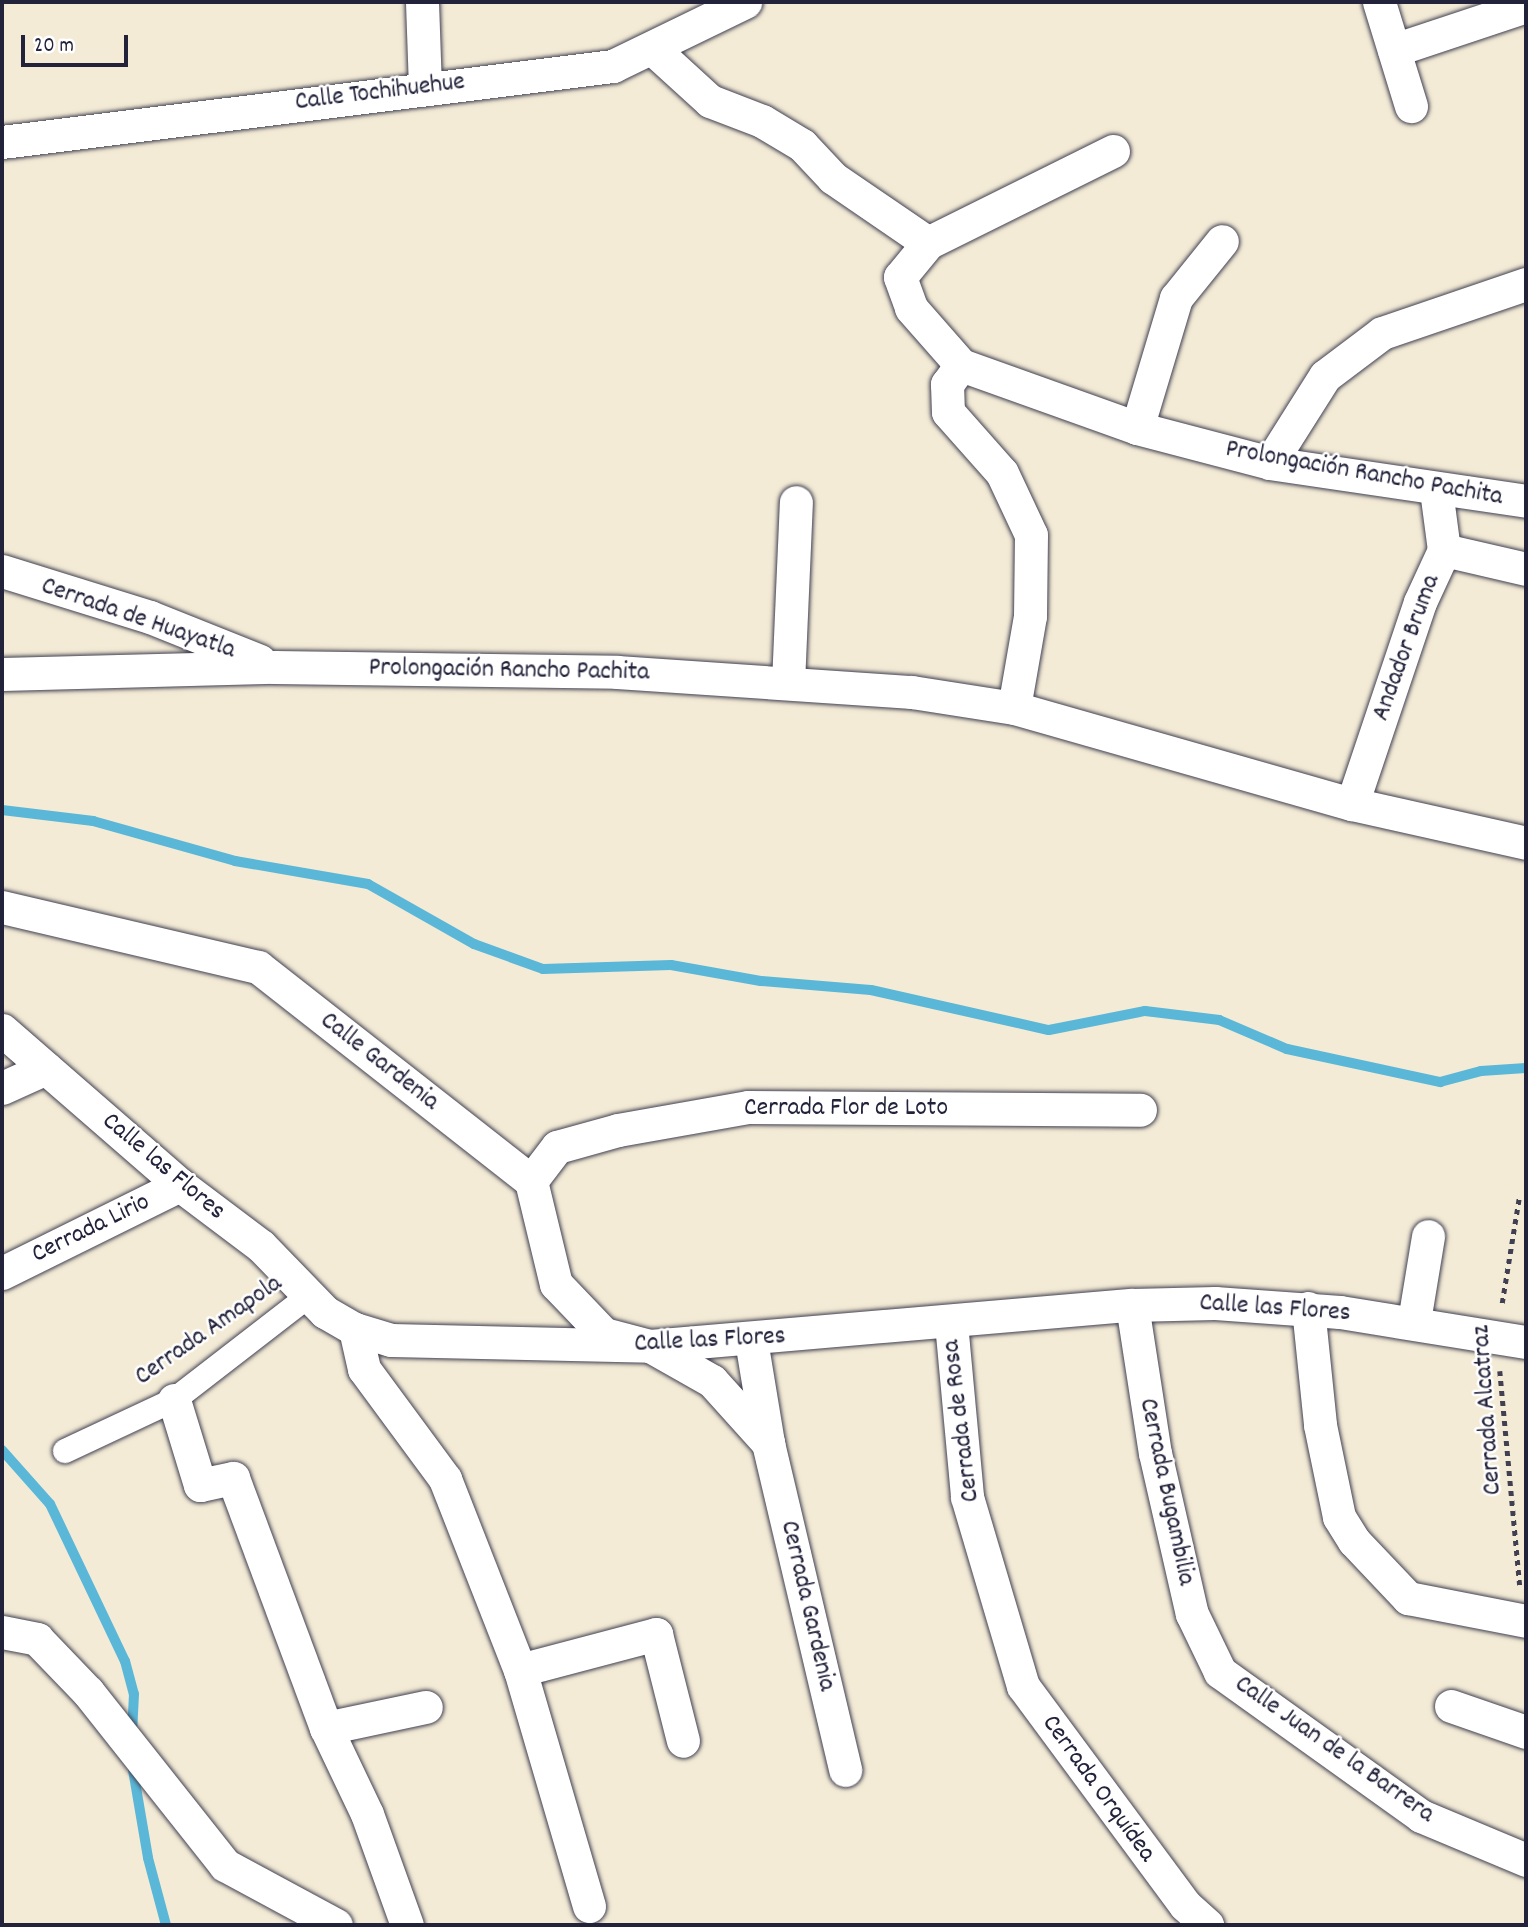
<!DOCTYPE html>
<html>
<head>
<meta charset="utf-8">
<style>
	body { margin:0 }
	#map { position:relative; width:1528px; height:1927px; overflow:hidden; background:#f3ebd6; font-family:Dekko,sans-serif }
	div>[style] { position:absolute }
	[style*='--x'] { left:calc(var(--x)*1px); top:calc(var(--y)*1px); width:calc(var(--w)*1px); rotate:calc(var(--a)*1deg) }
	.stream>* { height:10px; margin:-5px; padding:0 5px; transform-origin:5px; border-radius:5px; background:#5ab7d8 }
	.path>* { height:4.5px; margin-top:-2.25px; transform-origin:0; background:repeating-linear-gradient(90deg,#414052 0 5px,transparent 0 10px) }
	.roads { filter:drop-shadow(0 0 2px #414052) drop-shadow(0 0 2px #414052) }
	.pedestrian>* { height:24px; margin:-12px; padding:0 12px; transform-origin:12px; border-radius:12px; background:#fff }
	.minor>* { height:33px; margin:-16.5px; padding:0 16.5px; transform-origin:16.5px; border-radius:16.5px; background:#fff }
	span { translate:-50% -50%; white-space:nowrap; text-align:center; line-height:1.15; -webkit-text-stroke:5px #fff; paint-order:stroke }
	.street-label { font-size:26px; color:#22223b }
	.frame { position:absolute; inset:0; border:4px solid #22223b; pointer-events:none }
	.scale { position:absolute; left:21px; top:35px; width:107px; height:32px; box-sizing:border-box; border:4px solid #22223b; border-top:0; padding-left:9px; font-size:21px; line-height:24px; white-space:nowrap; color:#22223b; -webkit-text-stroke:5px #fff; paint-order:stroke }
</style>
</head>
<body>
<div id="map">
	<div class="stream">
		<i style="--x:2;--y:810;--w:92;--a:6.9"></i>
		<i style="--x:93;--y:821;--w:148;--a:15.7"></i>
		<i style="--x:235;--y:861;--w:135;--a:9.8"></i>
		<i style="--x:368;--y:884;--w:122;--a:29.5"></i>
		<i style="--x:474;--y:944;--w:73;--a:19.9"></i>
		<i style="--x:543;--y:969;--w:128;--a:-1.8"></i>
		<i style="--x:671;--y:965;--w:91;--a:10.1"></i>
		<i style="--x:761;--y:981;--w:110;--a:4.7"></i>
		<i style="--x:871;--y:990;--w:182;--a:12.7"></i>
		<i style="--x:1049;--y:1030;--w:98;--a:-11.2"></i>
		<i style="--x:1145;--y:1011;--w:75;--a:6.9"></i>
		<i style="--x:1219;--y:1020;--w:74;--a:23.1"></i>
		<i style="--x:1287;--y:1049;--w:157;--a:12.2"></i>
		<i style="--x:1440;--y:1082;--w:42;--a:-15"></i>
		<i style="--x:1481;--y:1071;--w:45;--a:-3.8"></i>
		<i style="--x:2;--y:1450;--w:72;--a:48.4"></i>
		<i style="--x:50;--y:1504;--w:174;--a:64.5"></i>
		<i style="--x:125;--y:1661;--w:34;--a:75"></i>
		<i style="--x:134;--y:1694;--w:40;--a:92.9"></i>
		<i style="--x:132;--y:1764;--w:95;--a:80.3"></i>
		<i style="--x:148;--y:1858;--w:69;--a:75"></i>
	</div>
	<div class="path">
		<i style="--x:1502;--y:1303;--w:106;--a:-80.8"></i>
		<i style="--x:1500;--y:1371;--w:215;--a:84.7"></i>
	</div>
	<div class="roads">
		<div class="pedestrian">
			<i style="--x:65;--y:1451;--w:120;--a:-25.1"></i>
			<i style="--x:174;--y:1400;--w:172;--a:-37.7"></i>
		</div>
		<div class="minor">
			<i style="--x:422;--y:2;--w:84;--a:88"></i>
			<i style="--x:1379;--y:2;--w:109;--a:72.9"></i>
			<i style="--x:653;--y:49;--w:77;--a:42.4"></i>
			<i style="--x:710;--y:101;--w:56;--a:21"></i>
			<i style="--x:762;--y:121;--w:47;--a:31"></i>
			<i style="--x:802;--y:145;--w:45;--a:46.8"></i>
			<i style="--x:833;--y:178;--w:115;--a:34.4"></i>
			<i style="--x:1394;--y:50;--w:139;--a:-18.4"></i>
			<i style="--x:2;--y:142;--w:616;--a:-7.09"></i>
			<i style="--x:613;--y:66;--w:147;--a:-25.9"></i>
			<i style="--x:1113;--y:151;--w:207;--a:153.6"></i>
			<i style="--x:928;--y:243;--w:44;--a:129.5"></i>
			<i style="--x:900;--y:277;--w:33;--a:70"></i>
			<i style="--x:911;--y:308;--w:76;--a:48.7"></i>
			<i style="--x:961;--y:365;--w:187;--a:19.7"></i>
			<i style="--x:1137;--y:428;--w:138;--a:14.7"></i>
			<i style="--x:1270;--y:463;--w:259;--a:8.4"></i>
			<i style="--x:961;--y:365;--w:24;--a:126"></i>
			<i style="--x:947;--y:384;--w:28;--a:88"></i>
			<i style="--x:948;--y:412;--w:81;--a:48.5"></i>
			<i style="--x:1002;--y:473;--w:68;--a:64.9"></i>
			<i style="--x:1031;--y:535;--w:81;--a:90.7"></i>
			<i style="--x:1030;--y:616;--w:93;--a:99.9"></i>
			<i style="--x:1137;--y:428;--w:136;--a:-73.3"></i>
			<i style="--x:1176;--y:298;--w:73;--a:-51.1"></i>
			<i style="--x:1270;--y:463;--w:103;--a:-57.7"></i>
			<i style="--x:1325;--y:376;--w:71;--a:-37"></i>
			<i style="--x:1382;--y:333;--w:152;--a:-18.8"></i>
			<i style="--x:1444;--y:550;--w:84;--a:13"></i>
			<i style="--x:2;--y:571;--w:155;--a:17.3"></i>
			<i style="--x:150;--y:617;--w:118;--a:21.8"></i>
			<i style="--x:2;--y:674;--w:272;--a:-1.5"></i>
			<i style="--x:274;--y:667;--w:343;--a:0.8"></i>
			<i style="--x:617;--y:672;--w:296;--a:3.9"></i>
			<i style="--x:912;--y:692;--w:103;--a:8.9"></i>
			<i style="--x:1014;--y:708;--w:351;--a:15.9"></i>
			<i style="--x:1352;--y:804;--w:178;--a:12.6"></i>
			<i style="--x:788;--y:683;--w:181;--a:-87.5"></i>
			<i style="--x:1352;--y:804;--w:213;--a:-71.4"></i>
			<i style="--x:1420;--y:602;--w:57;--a:-65.2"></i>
			<i style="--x:1444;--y:550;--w:61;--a:-97.6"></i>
			<i style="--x:2;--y:907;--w:263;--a:13.2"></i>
			<i style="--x:258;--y:967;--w:347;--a:38.1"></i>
			<i style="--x:531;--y:1181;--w:106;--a:76.4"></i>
			<i style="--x:556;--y:1284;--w:69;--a:46.2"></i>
			<i style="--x:604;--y:1334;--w:48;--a:14.6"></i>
			<i style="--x:650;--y:1346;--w:71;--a:29.4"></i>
			<i style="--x:712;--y:1381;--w:84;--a:47.9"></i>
			<i style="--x:2;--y:1030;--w:236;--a:41"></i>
			<i style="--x:180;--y:1185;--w:101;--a:37"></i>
			<i style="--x:261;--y:1246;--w:92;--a:45.9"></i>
			<i style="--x:325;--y:1312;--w:34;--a:30"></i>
			<i style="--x:355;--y:1329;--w:38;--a:17"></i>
			<i style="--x:391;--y:1340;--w:259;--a:1.3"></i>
			<i style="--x:650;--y:1346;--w:484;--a:-4.9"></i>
			<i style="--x:1132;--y:1305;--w:83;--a:-1.4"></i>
			<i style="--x:1215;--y:1303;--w:125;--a:4.1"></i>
			<i style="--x:1340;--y:1312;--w:188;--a:9.2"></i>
			<i style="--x:2;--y:1088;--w:48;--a:-24.4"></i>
			<i style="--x:531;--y:1181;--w:43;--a:-52.6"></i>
			<i style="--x:557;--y:1147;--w:63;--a:-15.6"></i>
			<i style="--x:618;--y:1130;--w:132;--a:-10"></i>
			<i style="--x:748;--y:1107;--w:392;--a:0.4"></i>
			<i style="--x:2;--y:1273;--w:199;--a:-26.3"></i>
			<i style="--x:1132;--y:1305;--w:150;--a:81.2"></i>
			<i style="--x:1155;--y:1453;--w:165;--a:77.1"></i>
			<i style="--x:1192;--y:1614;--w:64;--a:64.2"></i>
			<i style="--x:1220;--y:1672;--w:247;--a:35.6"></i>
			<i style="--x:1421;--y:1816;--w:114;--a:22.7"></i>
			<i style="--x:1308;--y:1308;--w:118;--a:84.1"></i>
			<i style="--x:1320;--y:1425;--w:94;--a:78.3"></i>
			<i style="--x:1339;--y:1517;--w:28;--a:58"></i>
			<i style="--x:1354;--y:1541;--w:79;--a:46.5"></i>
			<i style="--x:1408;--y:1598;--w:120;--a:11"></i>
			<i style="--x:1414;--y:1321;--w:86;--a:-80.6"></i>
			<i style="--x:951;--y:1323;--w:175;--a:84.7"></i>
			<i style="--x:967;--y:1497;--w:197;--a:73.5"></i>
			<i style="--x:1023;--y:1686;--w:272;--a:53.5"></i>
			<i style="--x:1185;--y:1905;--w:30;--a:42"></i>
			<i style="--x:355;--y:1329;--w:41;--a:77.3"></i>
			<i style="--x:364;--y:1369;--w:137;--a:53.6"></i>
			<i style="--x:445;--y:1479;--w:205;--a:68.6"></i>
			<i style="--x:520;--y:1670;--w:141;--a:-14.8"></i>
			<i style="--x:656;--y:1634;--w:110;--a:75.8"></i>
			<i style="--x:751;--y:1340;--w:104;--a:80.6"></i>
			<i style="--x:768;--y:1443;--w:336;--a:76.7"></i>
			<i style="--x:174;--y:1400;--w:89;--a:73"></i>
			<i style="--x:200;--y:1485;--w:34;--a:-12"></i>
			<i style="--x:233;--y:1478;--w:267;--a:69.6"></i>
			<i style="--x:326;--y:1728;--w:95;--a:64.5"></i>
			<i style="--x:367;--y:1814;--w:118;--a:70.2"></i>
			<i style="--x:2;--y:1632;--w:36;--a:11"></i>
			<i style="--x:37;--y:1639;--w:74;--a:46.1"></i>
			<i style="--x:88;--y:1692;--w:221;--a:51.6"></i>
			<i style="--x:225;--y:1865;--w:126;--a:28.4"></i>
			<i style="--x:520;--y:1670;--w:246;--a:73.7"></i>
			<i style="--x:1451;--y:1706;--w:79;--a:19.1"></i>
			<i style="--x:326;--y:1728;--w:102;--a:-11.9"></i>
		</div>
	</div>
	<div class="street-label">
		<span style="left:380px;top:93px;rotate:-7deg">Calle Tochihuehue</span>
		<span style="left:1364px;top:474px;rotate:10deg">Prolongación Rancho Pachita</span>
		<span style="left:138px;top:619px;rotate:19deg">Cerrada de Huayatla</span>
		<span style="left:1407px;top:648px;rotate:-70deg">Andador Bruma</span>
		<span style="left:509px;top:671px;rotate:1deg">Prolongación Rancho Pachita</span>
		<span style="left:379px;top:1062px;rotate:38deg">Calle Gardenia</span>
		<span style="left:846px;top:1109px">Cerrada Flor de Loto</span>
		<span style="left:163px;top:1167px;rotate:40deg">Calle las Flores</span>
		<span style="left:91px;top:1229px;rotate:-26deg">Cerrada Lirio</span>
		<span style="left:1275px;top:1309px;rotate:4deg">Calle las Flores</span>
		<span style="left:209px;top:1331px;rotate:-35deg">Cerrada Amapola</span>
		<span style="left:710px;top:1341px;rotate:-3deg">Calle las Flores</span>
		<span style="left:1488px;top:1410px;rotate:-94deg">Cerrada Alcatraz</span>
		<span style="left:962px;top:1421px;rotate:-97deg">Cerrada de Rosa</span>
		<span style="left:1166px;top:1492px;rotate:78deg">Cerrada Bugambilia</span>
		<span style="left:807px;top:1606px;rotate:77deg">Cerrada Gardenia</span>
		<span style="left:1334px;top:1750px;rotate:35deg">Calle Juan de la Barrera</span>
		<span style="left:1098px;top:1789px;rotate:54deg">Cerrada Orquídea</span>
	</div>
	<div class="frame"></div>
	<div class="scale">20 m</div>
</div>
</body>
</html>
